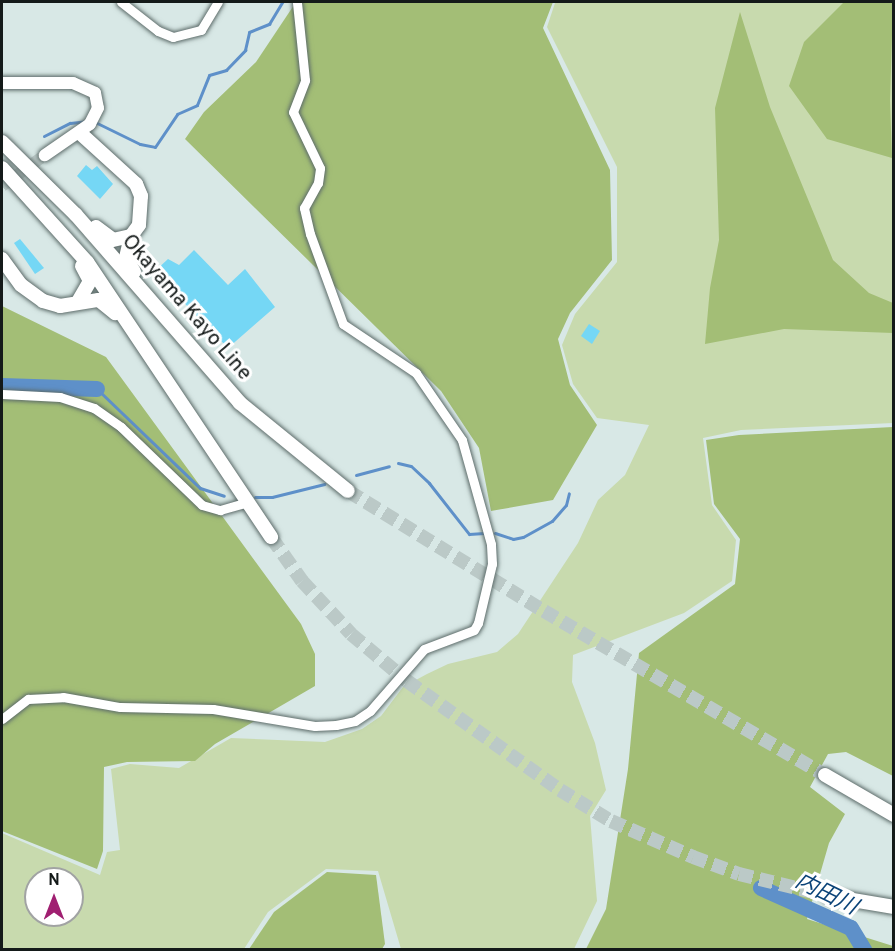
<!DOCTYPE html>
<html>
<head>
<meta charset="utf-8">
<style>
	body { margin:0 }
	#map { position:relative; width:895px; height:951px; overflow:hidden; background:#d8e8e6; font-family:Overpass,"Noto Sans JP",sans-serif }
	div>[style] { position:absolute }
	[style*='--x'] { left:calc(var(--x)*1px); top:calc(var(--y)*1px); width:calc(var(--w)*1px); rotate:calc(var(--a)*1deg) }
	.green>* { inset:0; background:#c8daae }
	.forest>* { inset:0; background:#a3be76 }
	.stream>* { height:3px; margin:-1.5px; padding:0 1.5px; transform-origin:1.5px; border-radius:1.5px; background:#5e90c9 }
	.river>* { height:16px; margin:-8px; padding:0 8px; transform-origin:8px; border-radius:8px; background:#5e90c9 }
	.building>* { inset:0; background:#75d7f5 }
	.secondary-tunnel>* { height:12px; margin-top:-6px; transform-origin:0; background:repeating-linear-gradient(90deg,#bbc9c7 0 12px,transparent 0 18px) }
	.primary-tunnel>* { height:14px; margin-top:-7px; transform-origin:0; background:repeating-linear-gradient(90deg,#bbc9c7 0 14px,transparent 0 21px) }
	.roads { filter:drop-shadow(0 0 2px #5d6c6a) drop-shadow(0 0 2px #5d6c6a) }
	.street>* { height:9px; margin:-4.5px; padding:0 4.5px; transform-origin:4.5px; border-radius:4.5px; background:#fff }
	.secondary>* { height:12px; margin:-6px; padding:0 6px; transform-origin:6px; border-radius:6px; background:#fff }
	.primary>* { height:14px; margin:-7px; padding:0 7px; transform-origin:7px; border-radius:7px; background:#fff }
	span { translate:-50% -50%; white-space:nowrap; text-align:center; line-height:1.15; -webkit-text-stroke:6px #fff; paint-order:stroke }
	.street-label { font-size:21px; color:#141a19 }
	.water-label { font-size:22px; color:#0b4378; font-style:italic }
	.frame { position:absolute; inset:0; border:3px solid #141a19; pointer-events:none }
	.north { position:absolute; left:24px; top:867px; width:60px; height:60px; box-sizing:border-box; background:#fff; border:2px solid #a1a3a3; border-radius:50%; rotate:0deg; font-size:16px; font-weight:700; line-height:24px; text-align:center; color:#141a19 }
	.north::after { content:''; display:block; margin:auto; width:21px; height:27px; background:#a01f71; clip-path:polygon(50% 0,100% 100%,50% 72%,0 100%) }
</style>
</head>
<body>
<div id="map">
	<div class="green">
		<i style="clip-path:polygon(evenodd,893px 2px,893px 423px,741px 430px,703px 438px,712px 505px,736px 540px,732px 581px,684px 613px,573px 655px,572px 682px,595px 743px,606px 790px,590px 816px,597px 901px,574px 949px,401px 949px,378px 871px,326px 869px,268px 912px,244px 949px,2px 949px,2px 833px,100px 875px,107px 852px,120px 850px,111px 769px,130px 764px,179px 768px,231px 738px,325px 742px,362px 729px,381px 716px,403px 687px,427px 674px,448px 664px,497px 652px,518px 634px,578px 543px,598px 500px,625px 475px,649px 425px,597px 418px,573px 384px,562px 345px,575px 314px,617px 262px,617px 167px,547px 27px,555px 3px,893px 2px,36px 879px,72px 879px,72px 915px,36px 915px,36px 879px)"></i>
	</div>
	<div class="forest">
		<i style="clip-path:polygon(296px 2px,553px 2px,543px 28px,610px 170px,612px 260px,570px 313px,558px 339px,570px 385px,597px 425px,553px 500px,491px 511px,479px 448px,441px 391px,185px 139px,204px 112px,256px 62px)"></i>
		<i style="clip-path:polygon(844px 2px,893px 2px,890px 101px,892px 158px,827px 139px,789px 86px,804px 42px)"></i>
		<i style="clip-path:polygon(740px 12px,770px 107px,833px 260px,869px 293px,893px 303px,893px 333px,784px 329px,705px 344px,710px 288px,719px 240px,715px 108px)"></i>
		<i style="clip-path:polygon(2px 306px,106px 357px,301px 624px,315px 654px,315px 686px,215px 744px,195px 761px,127px 762px,104px 767px,103px 851px,97px 869px,2px 831px)"></i>
		<i style="clip-path:polygon(893px 427px,893px 776px,846px 752px,828px 754px,810px 787px,845px 814px,829px 843px,807px 919px,893px 946px,893px 949px,586px 949px,606px 909px,628px 769px,639px 653px,735px 584px,740px 539px,714px 504px,706px 440px,739px 435px)"></i>
		<i style="clip-path:polygon(327px 872px,376px 875px,385px 944px,382px 949px,249px 949px,274px 912px)"></i>
	</div>
	<div class="stream">
		<i style="--x:95;--y:122;--w:50;--a:26.1"></i>
		<i style="--x:140;--y:144;--w:15;--a:11"></i>
		<i style="--x:155;--y:147;--w:40;--a:-56"></i>
		<i style="--x:177;--y:114;--w:22;--a:-24"></i>
		<i style="--x:197;--y:105;--w:32;--a:-68"></i>
		<i style="--x:209;--y:75;--w:18;--a:-16"></i>
		<i style="--x:226;--y:70;--w:28;--a:-46"></i>
		<i style="--x:245;--y:50;--w:18;--a:-77"></i>
		<i style="--x:249;--y:32;--w:22;--a:-22"></i>
		<i style="--x:269;--y:24;--w:26;--a:-59"></i>
		<i style="--x:44;--y:136;--w:29;--a:-27"></i>
		<i style="--x:70;--y:123;--w:19;--a:-6"></i>
		<i style="--x:97;--y:389;--w:143;--a:43.9"></i>
		<i style="--x:200;--y:488;--w:25;--a:18"></i>
		<i style="--x:398;--y:463;--w:13;--a:13"></i>
		<i style="--x:411;--y:466;--w:25;--a:43"></i>
		<i style="--x:429;--y:483;--w:65;--a:51.9"></i>
		<i style="--x:469;--y:534;--w:15;--a:-4"></i>
		<i style="--x:356;--y:475;--w:34;--a:-15"></i>
		<i style="--x:255;--y:497;--w:17;--a:0"></i>
		<i style="--x:272;--y:497;--w:54;--a:-14"></i>
		<i style="--x:495;--y:533;--w:19;--a:18"></i>
		<i style="--x:513;--y:539;--w:10;--a:-11"></i>
		<i style="--x:523;--y:537;--w:33;--a:-29"></i>
		<i style="--x:552;--y:521;--w:21;--a:-49"></i>
		<i style="--x:566;--y:505;--w:12;--a:-76"></i>
	</div>
	<div class="river">
		<i style="--x:2;--y:386;--w:95;--a:1.8"></i>
		<i style="--x:761;--y:888;--w:98;--a:24"></i>
		<i style="--x:851;--y:928;--w:26;--a:59"></i>
	</div>
	<div class="building">
		<i style="clip-path:polygon(86px 165px,92px 170px,97px 166px,113px 184px,100px 199px,77px 176px)"></i>
		<i style="clip-path:polygon(20px 239px,44px 268px,35px 274px,14px 243px)"></i>
		<i style="clip-path:polygon(194px 250px,228px 285px,245px 269px,275px 307px,228px 348px,154px 272px,168px 259px,179px 265px)"></i>
		<i style="clip-path:polygon(589px 324px,600px 331px,592px 344px,581px 336px)"></i>
	</div>
	<div class="secondary-tunnel">
		<i style="--x:2;--y:186;--w:53;--a:-35.8"></i>
	</div>
	<div class="primary-tunnel">
		<i style="--x:348;--y:491;--w:230;--a:31.5"></i>
		<i style="--x:544;--y:611;--w:325;--a:30.3"></i>
		<i style="--x:271;--y:537;--w:54;--a:54.8"></i>
		<i style="--x:302;--y:581;--w:72;--a:47.2"></i>
		<i style="--x:351;--y:634;--w:73;--a:40"></i>
		<i style="--x:407;--y:681;--w:188;--a:35.5"></i>
		<i style="--x:560;--y:790;--w:60;--a:31.3"></i>
		<i style="--x:611;--y:821;--w:90;--a:23.7"></i>
		<i style="--x:693;--y:857;--w:49;--a:20.3"></i>
		<i style="--x:739;--y:874;--w:93;--a:13.7"></i>
	</div>
	<div class="roads">
		<div class="street">
			<i style="--x:121;--y:2;--w:47;--a:38.1"></i>
			<i style="--x:158;--y:31;--w:16;--a:22"></i>
			<i style="--x:173;--y:37;--w:29;--a:-14"></i>
			<i style="--x:201;--y:30;--w:33;--a:-59"></i>
			<i style="--x:2;--y:394;--w:58;--a:3"></i>
			<i style="--x:60;--y:397;--w:36;--a:18"></i>
			<i style="--x:94;--y:408;--w:33;--a:35"></i>
			<i style="--x:121;--y:427;--w:112;--a:43.9"></i>
			<i style="--x:202;--y:505;--w:19;--a:16"></i>
			<i style="--x:220;--y:510;--w:26;--a:-16"></i>
			<i style="--x:2;--y:719;--w:33;--a:-38"></i>
			<i style="--x:28;--y:699;--w:35;--a:-3"></i>
			<i style="--x:63;--y:697;--w:58;--a:10"></i>
			<i style="--x:120;--y:707;--w:93;--a:1.2"></i>
			<i style="--x:213;--y:709;--w:103;--a:9.5"></i>
			<i style="--x:315;--y:726;--w:21;--a:-3"></i>
			<i style="--x:336;--y:725;--w:19;--a:-12"></i>
			<i style="--x:355;--y:721;--w:18;--a:-34"></i>
			<i style="--x:370;--y:711;--w:82;--a:-48.9"></i>
			<i style="--x:424;--y:649;--w:53;--a:-20.8"></i>
			<i style="--x:474;--y:630;--w:8;--a:-60"></i>
			<i style="--x:478;--y:623;--w:61;--a:-76.7"></i>
			<i style="--x:492;--y:564;--w:20;--a:-93"></i>
			<i style="--x:491;--y:544;--w:108;--a:-105.6"></i>
			<i style="--x:462;--y:440;--w:81;--a:-124.5"></i>
			<i style="--x:416;--y:373;--w:88;--a:-146.1"></i>
			<i style="--x:343;--y:324;--w:96;--a:-110.1"></i>
			<i style="--x:310;--y:234;--w:27;--a:-103"></i>
			<i style="--x:304;--y:208;--w:29;--a:-61"></i>
			<i style="--x:318;--y:183;--w:15;--a:-82"></i>
			<i style="--x:320;--y:168;--w:62;--a:-115.7"></i>
			<i style="--x:293;--y:112;--w:34;--a:-69"></i>
			<i style="--x:305;--y:80;--w:78;--a:-95.9"></i>
		</div>
		<div class="secondary">
			<i style="--x:2;--y:83;--w:71;--a:0"></i>
			<i style="--x:73;--y:83;--w:24;--a:24"></i>
			<i style="--x:95;--y:93;--w:15;--a:79"></i>
			<i style="--x:98;--y:108;--w:18;--a:117"></i>
			<i style="--x:90;--y:124;--w:55;--a:145.4"></i>
		</div>
		<div class="primary">
			<i style="--x:80;--y:133;--w:76;--a:42.3"></i>
			<i style="--x:136;--y:184;--w:13;--a:67"></i>
			<i style="--x:141;--y:196;--w:29;--a:94"></i>
			<i style="--x:139;--y:225;--w:14;--a:126"></i>
			<i style="--x:131;--y:236;--w:23;--a:103"></i>
			<i style="--x:126;--y:258;--w:16;--a:60"></i>
			<i style="--x:2;--y:142;--w:104;--a:44.6"></i>
			<i style="--x:76;--y:215;--w:249;--a:48.9"></i>
			<i style="--x:240;--y:403;--w:139;--a:39.2"></i>
			<i style="--x:2;--y:168;--w:127;--a:47.9"></i>
			<i style="--x:87;--y:262;--w:331;--a:56.2"></i>
			<i style="--x:96;--y:227;--w:21;--a:37"></i>
			<i style="--x:113;--y:240;--w:18;--a:-13"></i>
			<i style="--x:2;--y:259;--w:32;--a:54"></i>
			<i style="--x:21;--y:285;--w:27;--a:36"></i>
			<i style="--x:43;--y:301;--w:18;--a:16"></i>
			<i style="--x:60;--y:306;--w:39;--a:-9"></i>
			<i style="--x:99;--y:300;--w:21;--a:39"></i>
			<i style="--x:79;--y:300;--w:22;--a:-60"></i>
			<i style="--x:90;--y:281;--w:17;--a:-118"></i>
			<i style="--x:825;--y:775;--w:80;--a:30.1"></i>
			<i style="--x:829;--y:896;--w:66;--a:9.6"></i>
		</div>
	</div>
	<div class="street-label">
		<span style="left:186px;top:308px;rotate:49deg">Okayama Kayo Line</span>
	</div>
	<div class="water-label">
		<span style="left:826px;top:895px;rotate:26deg">内田川</span>
	</div>
	<div class="frame"></div>
	<div class="north">N</div>
</div>
</body>
</html>
